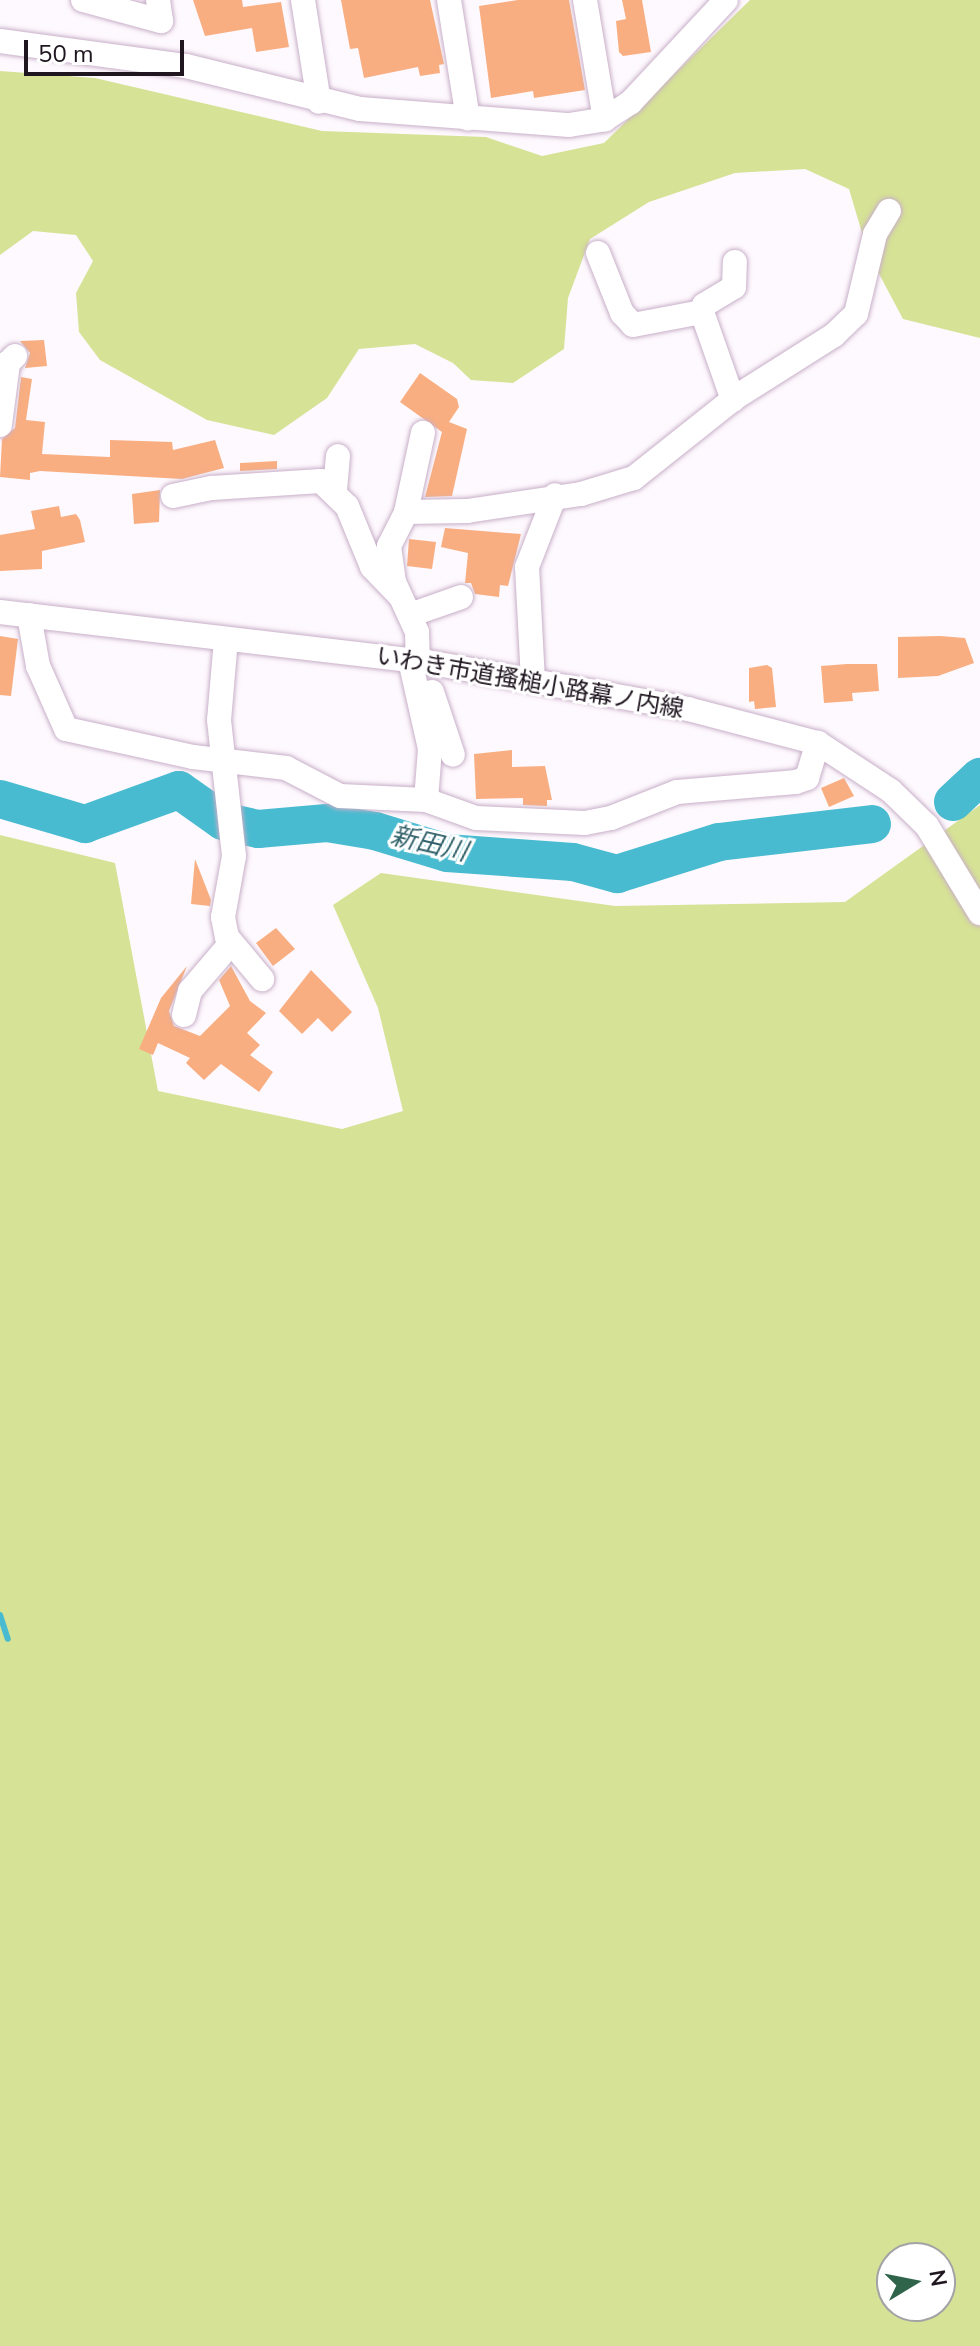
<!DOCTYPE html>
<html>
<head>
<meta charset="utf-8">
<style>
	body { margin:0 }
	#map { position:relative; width:980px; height:2346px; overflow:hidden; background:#fef9fe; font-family:"Nunito Sans","Noto Sans JP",sans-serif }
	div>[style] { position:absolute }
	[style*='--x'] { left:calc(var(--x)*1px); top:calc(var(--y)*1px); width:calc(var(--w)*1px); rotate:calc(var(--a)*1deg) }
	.green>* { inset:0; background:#d6e295 }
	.stream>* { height:6px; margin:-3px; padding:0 3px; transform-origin:3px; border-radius:3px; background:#48bbd0 }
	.river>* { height:38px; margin:-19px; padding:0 19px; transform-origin:19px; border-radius:19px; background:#48bbd0 }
	.building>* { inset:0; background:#f8ae81 }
	.roads { filter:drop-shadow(0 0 2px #c8afc8) drop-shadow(0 0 2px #c8afc8) }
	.minor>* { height:24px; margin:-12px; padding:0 12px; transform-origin:12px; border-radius:12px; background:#fff }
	span { translate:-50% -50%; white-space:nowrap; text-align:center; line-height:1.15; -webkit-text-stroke:6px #fff; paint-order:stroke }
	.street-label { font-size:24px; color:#1f161f }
	.water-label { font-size:26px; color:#306069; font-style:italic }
	.north { position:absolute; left:876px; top:2242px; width:80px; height:80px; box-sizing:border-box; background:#fff; border:2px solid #a5a2a5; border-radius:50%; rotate:80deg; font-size:22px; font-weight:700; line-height:32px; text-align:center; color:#1f161f }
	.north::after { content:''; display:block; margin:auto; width:28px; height:36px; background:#2f644a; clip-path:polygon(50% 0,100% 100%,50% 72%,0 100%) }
	.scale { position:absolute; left:24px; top:40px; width:160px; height:36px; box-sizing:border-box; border:4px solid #1f161f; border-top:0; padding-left:10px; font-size:24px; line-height:28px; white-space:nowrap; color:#1f161f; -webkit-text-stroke:6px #fff; paint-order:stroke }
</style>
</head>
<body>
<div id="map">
	<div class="green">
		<i style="clip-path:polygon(750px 0,980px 0,980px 338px,903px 319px,868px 253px,849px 189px,805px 169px,735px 173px,649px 202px,590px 239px,568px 298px,564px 349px,513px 383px,471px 380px,453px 363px,415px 344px,359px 349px,327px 398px,274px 435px,207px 420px,100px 360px,79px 332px,76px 293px,93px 261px,76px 235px,33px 231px,0 255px,0 71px,95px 78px,322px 131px,486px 137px,542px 156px,604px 143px)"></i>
		<i style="clip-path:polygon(evenodd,980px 805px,980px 2346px,0 2346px,0 835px,115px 863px,158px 1091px,342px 1129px,403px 1111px,378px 1008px,333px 905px,381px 873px,615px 906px,845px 902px,980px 805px,892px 2258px,940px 2258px,940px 2306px,892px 2306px,892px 2258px)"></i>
	</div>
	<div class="stream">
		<i style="--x:0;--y:1615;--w:25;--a:72"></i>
	</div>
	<div class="river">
		<i style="--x:0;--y:799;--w:89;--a:16.4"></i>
		<i style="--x:85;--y:824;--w:100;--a:-19.9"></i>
		<i style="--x:179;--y:790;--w:54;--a:35.2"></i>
		<i style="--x:223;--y:821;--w:36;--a:13"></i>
		<i style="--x:258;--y:829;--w:69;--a:-5"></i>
		<i style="--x:327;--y:823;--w:49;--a:9.5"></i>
		<i style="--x:375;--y:831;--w:75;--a:17"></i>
		<i style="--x:447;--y:853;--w:126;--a:4.1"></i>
		<i style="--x:573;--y:862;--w:46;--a:15.3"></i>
		<i style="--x:617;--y:874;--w:107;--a:-17.4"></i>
		<i style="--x:719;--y:842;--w:154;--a:-6.7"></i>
		<i style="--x:953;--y:802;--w:37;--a:-43"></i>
	</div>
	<div class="building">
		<i style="clip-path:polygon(193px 0,242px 0,243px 7px,281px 2px,289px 47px,256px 52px,252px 28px,205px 36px)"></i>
		<i style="clip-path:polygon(341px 0,430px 0,444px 64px,439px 65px,440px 73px,420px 76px,418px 67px,364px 78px,358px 48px,350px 49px)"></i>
		<i style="clip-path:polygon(518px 0,569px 0,585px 90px,534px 98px,533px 91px,491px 98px,479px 6px)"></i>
		<i style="clip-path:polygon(622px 0,642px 0,651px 52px,623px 56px,619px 52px,616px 21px,626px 19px)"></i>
		<i style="clip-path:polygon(44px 340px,47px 366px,25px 368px,30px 353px,20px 341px)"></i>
		<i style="clip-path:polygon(420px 373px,457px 399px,459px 407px,449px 422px,467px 429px,452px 496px,425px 497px,442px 432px,400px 402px)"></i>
		<i style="clip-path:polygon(21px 377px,32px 379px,26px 420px,45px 422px,42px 454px,110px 457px,110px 440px,172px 442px,173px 450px,215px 440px,224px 468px,182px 479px,40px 471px,30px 473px,30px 480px,0 477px,2px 439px,15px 428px)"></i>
		<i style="clip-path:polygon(277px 461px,277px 469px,240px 471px,240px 463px)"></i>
		<i style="clip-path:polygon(160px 490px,159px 522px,134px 524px,132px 494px)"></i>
		<i style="clip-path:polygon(59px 506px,61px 517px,76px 514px,80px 520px,85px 542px,42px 551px,42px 569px,0 571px,0 535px,35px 529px,31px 511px)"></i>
		<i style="clip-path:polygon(445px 528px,521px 534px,508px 586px,500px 585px,499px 597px,475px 594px,471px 583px,465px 583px,468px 553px,441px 547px)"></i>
		<i style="clip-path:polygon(409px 539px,436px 542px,432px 569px,407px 566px)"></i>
		<i style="clip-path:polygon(0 636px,18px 639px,11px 696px,0 695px)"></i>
		<i style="clip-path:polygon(940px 636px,965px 638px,974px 663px,938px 676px,898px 678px,898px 637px)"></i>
		<i style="clip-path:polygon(847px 664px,877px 664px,879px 691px,852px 693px,853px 701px,824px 703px,821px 666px)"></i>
		<i style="clip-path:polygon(767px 665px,772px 668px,776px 707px,755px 709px,754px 701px,749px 702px,749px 668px)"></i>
		<i style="clip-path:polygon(512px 750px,512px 767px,545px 766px,552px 800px,547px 800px,547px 806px,523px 805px,523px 798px,476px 799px,474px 754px)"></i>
		<i style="clip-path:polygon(844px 778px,854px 796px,829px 807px,821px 788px)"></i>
		<i style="clip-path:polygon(195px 859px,211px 900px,210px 906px,191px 904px)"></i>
		<i style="clip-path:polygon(276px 928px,295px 949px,273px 966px,256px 943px)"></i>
		<i style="clip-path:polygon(187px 966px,169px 1011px,174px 1026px,200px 1036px,230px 1006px,219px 980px,231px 966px,250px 1001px,266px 1013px,247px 1033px,260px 1045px,250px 1055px,273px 1072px,259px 1092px,221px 1064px,204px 1080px,186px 1063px,190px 1058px,158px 1043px,153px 1055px,139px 1049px,161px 998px)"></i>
		<i style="clip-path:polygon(311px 970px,352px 1012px,332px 1032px,318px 1018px,302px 1034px,279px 1011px)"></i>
	</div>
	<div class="roads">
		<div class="minor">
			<i style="--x:83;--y:0;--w:81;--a:15.1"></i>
			<i style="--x:161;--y:21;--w:21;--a:-98"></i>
			<i style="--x:303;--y:0;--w:103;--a:81.1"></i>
			<i style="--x:449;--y:0;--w:120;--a:80.9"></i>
			<i style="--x:585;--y:0;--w:121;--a:80.5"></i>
			<i style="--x:0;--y:41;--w:188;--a:7.7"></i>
			<i style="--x:186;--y:66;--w:179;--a:13.9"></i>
			<i style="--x:360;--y:109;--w:210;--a:4.4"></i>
			<i style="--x:569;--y:125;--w:36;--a:-9"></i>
			<i style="--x:605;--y:119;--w:31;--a:-33"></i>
			<i style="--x:631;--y:102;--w:139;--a:-47"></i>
			<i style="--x:598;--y:253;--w:65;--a:68.2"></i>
			<i style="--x:622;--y:313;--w:16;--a:47"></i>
			<i style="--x:633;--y:325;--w:70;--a:-10.7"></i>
			<i style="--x:733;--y:400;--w:93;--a:-109.4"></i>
			<i style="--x:702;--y:312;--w:7;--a:-74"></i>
			<i style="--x:704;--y:305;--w:35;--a:-31"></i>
			<i style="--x:734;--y:287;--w:25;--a:-88"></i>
			<i style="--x:0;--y:425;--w:63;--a:-82.6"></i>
			<i style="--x:8;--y:363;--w:10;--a:-45"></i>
			<i style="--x:335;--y:490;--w:34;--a:-85"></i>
			<i style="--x:173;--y:496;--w:40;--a:-12"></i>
			<i style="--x:212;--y:488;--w:109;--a:-3.7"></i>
			<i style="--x:321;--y:481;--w:36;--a:44"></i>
			<i style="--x:347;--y:506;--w:66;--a:67.7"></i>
			<i style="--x:372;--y:567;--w:39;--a:46"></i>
			<i style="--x:406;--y:512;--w:61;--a:-0.9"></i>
			<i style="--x:467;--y:511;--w:115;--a:-8.5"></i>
			<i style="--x:581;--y:494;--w:55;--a:-16.8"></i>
			<i style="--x:634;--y:478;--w:130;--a:-38.5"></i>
			<i style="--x:736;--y:397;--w:116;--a:-32.3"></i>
			<i style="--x:834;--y:335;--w:30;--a:-44"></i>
			<i style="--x:856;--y:314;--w:82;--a:-76.6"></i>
			<i style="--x:875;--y:234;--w:27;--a:-59"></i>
			<i style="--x:0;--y:612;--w:430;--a:6.7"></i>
			<i style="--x:427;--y:662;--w:265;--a:10.2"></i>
			<i style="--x:688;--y:709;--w:134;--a:14.7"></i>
			<i style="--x:818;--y:743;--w:87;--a:33.3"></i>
			<i style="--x:891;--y:791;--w:50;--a:44.2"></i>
			<i style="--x:927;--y:826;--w:102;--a:58.7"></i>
			<i style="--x:29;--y:615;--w:52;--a:80"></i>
			<i style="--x:38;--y:666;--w:69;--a:66"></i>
			<i style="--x:66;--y:729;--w:130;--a:12.4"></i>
			<i style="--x:193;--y:757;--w:94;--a:6.7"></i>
			<i style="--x:286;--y:768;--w:61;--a:27.4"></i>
			<i style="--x:340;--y:796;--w:86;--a:2.7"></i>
			<i style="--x:426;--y:800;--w:53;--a:19.8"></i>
			<i style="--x:476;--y:818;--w:109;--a:2.6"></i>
			<i style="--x:585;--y:823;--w:26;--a:-11"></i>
			<i style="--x:611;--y:818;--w:71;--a:-21.5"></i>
			<i style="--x:677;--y:792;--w:119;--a:-4.8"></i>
			<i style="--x:796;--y:782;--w:12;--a:-20"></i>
			<i style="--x:807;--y:778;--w:37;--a:-73"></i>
			<i style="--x:410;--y:615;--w:54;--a:-19.4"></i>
			<i style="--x:226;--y:639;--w:81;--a:94.9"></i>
			<i style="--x:219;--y:720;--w:137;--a:83.7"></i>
			<i style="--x:234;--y:856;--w:62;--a:100.2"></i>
			<i style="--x:223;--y:917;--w:20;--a:79"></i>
			<i style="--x:227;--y:937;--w:55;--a:50.2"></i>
			<i style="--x:410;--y:660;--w:91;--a:77.3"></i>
			<i style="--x:430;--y:749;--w:51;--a:94.5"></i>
			<i style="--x:418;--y:662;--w:30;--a:-92"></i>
			<i style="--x:417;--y:632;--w:55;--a:-114.7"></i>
			<i style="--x:394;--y:582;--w:36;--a:-98"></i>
			<i style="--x:389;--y:546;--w:38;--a:-63"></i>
			<i style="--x:406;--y:512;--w:81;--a:-77.9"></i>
			<i style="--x:533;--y:681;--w:114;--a:-93"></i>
			<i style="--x:527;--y:567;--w:77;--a:-68.7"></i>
			<i style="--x:432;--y:692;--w:66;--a:71.6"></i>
			<i style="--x:184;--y:1015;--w:25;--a:-76"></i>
			<i style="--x:190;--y:991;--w:63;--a:-49.5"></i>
		</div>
	</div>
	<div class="street-label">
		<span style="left:530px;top:683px;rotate:10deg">いわき市道搔槌小路幕ノ内線</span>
	</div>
	<div class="water-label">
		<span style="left:429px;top:844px;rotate:13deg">新田川</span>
	</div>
	<div class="north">N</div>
	<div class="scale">50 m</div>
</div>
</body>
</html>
